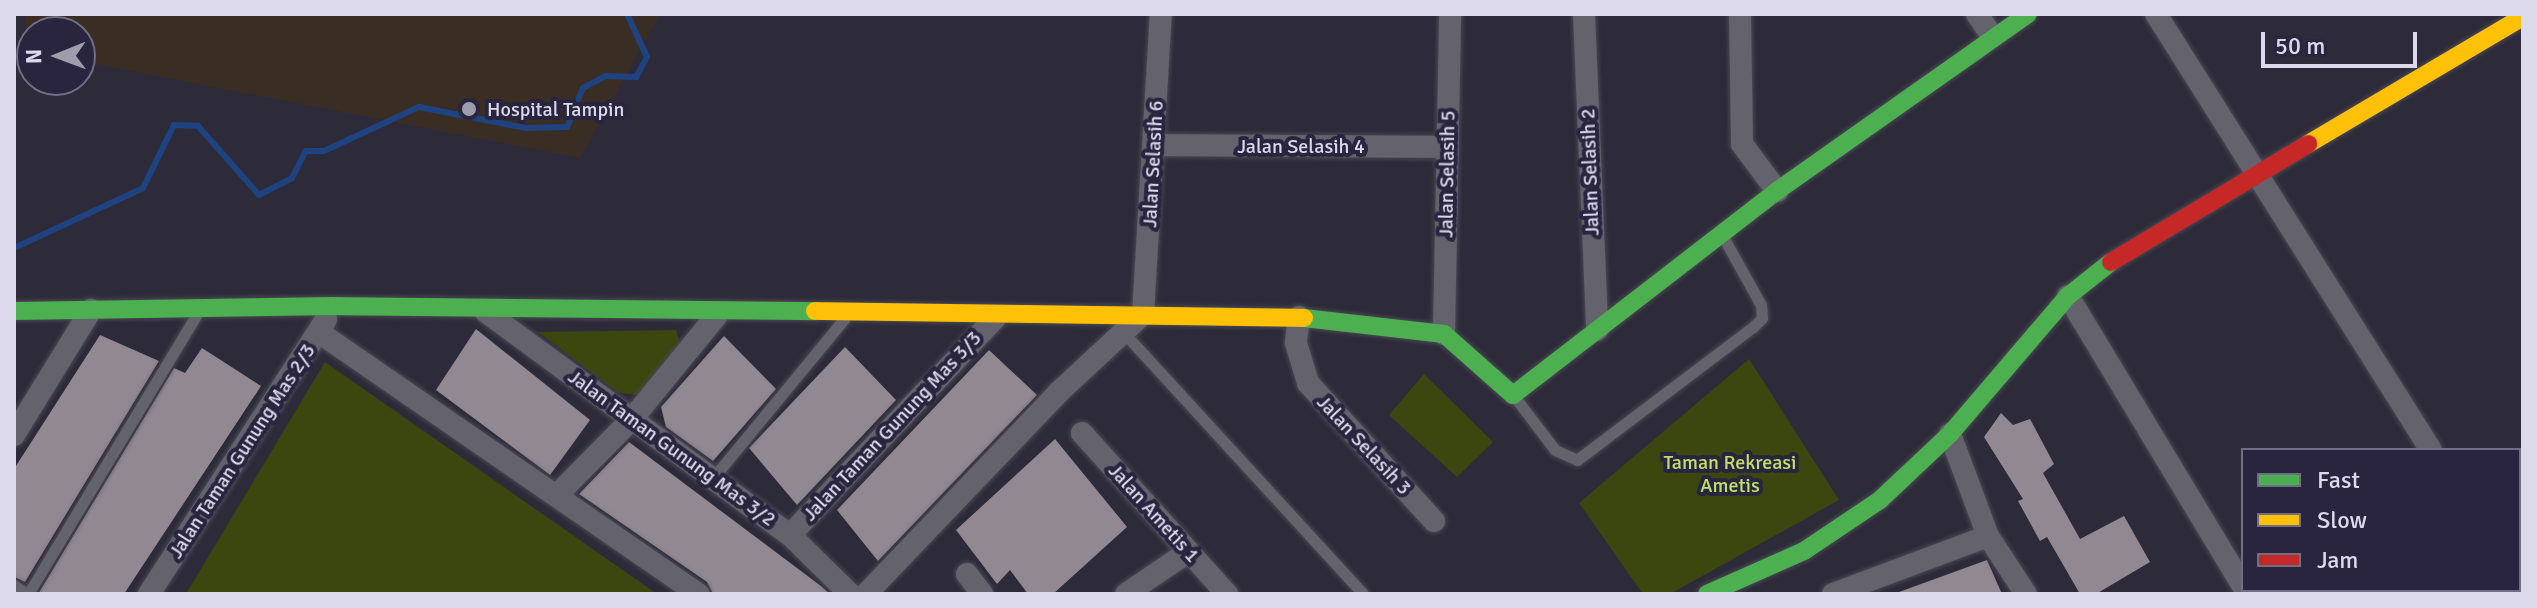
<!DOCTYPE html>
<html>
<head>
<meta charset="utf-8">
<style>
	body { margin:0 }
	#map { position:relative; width:2537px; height:608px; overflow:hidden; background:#2d2b39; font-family:Signika,sans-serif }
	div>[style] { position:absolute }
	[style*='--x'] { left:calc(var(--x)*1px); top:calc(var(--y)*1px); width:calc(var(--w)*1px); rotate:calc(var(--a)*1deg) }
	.medical>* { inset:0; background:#3a2d24 }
	.green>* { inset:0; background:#3b470f }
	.stream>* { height:6px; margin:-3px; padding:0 3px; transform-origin:3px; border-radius:3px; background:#1f4281 }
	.building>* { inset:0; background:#918891 }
	.roads { filter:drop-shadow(0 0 2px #4a4854) drop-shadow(0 0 2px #4a4854) }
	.lane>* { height:11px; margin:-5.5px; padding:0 5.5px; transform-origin:5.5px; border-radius:5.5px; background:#63626d }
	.street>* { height:22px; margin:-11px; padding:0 11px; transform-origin:11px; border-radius:11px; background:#63626d }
	.fast>* { height:18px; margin:-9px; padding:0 9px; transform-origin:9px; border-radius:9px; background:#4caf50 }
	.slow>* { height:18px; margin:-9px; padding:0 9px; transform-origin:9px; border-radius:9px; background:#ffc107 }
	.jam>* { height:18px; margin:-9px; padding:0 9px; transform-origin:9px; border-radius:9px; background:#c62828 }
	.dots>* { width:22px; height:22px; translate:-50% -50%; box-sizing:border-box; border:4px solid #29253f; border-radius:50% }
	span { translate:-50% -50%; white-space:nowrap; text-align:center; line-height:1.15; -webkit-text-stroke:8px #29253f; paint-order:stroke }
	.poi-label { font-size:20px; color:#dbd9eb }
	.left { translate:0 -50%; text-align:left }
	.street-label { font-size:20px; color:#dbd9eb }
	.park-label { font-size:20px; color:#c1e067 }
	.frame { position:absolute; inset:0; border:16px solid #dbd9eb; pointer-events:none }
	.legend { position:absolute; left:2241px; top:448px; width:280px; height:144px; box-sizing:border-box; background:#29253f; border:2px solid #706d84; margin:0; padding:10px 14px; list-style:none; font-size:24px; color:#dbd9eb }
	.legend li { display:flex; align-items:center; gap:16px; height:40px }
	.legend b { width:40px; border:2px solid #706d84 }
	.north { position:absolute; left:16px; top:16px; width:80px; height:80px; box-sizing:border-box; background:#29253f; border:2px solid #706d84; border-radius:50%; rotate:269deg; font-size:22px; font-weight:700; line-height:32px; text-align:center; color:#dbd9eb }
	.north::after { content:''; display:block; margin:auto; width:28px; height:36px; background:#9e9cad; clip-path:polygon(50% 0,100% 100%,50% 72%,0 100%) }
	.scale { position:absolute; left:2261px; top:32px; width:156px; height:36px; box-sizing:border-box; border:4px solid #dbd9eb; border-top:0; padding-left:10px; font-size:24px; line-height:28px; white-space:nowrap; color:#dbd9eb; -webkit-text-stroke:6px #29253f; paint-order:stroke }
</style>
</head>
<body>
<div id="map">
	<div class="medical">
		<i style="clip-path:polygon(25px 14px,660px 14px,580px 158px,80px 61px,80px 32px,32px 32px,32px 51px,25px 50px)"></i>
	</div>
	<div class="green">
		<i style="clip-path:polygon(676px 330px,681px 346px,639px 395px,619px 393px,538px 332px)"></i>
		<i style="clip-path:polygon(1749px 359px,1839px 500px,1670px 594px,1643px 594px,1579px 503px)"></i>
		<i style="clip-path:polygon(325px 362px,657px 594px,186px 594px)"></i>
		<i style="clip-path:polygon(1424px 374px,1493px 442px,1457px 477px,1389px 415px)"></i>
	</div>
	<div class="stream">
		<i style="--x:14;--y:248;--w:142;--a:-24.9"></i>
		<i style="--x:143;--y:188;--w:70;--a:-63.8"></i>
		<i style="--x:174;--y:125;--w:24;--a:2"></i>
		<i style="--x:198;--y:126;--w:92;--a:48.5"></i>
		<i style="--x:259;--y:195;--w:37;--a:-27"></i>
		<i style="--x:292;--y:178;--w:30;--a:-63"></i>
		<i style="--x:306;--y:151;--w:18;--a:0"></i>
		<i style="--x:324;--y:151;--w:105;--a:-24.9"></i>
		<i style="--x:419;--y:107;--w:109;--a:11.1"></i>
		<i style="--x:526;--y:128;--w:41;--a:-1.4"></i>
		<i style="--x:567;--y:127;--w:42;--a:-67.7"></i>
		<i style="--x:583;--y:88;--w:26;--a:-28"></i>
		<i style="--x:606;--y:76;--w:30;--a:2"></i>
		<i style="--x:636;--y:77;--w:23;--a:-61"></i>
		<i style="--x:647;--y:57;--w:47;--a:-114.9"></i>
	</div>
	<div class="building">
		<i style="clip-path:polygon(476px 329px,590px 420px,550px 475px,436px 390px)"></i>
		<i style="clip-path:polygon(100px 335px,159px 361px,25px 582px,14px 577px,14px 469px)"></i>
		<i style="clip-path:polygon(724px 336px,776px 389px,713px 461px,666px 427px,661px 407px)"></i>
		<i style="clip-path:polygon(845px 347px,896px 400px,797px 505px,749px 448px)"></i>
		<i style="clip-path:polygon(202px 348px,261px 386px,124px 594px,38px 594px,174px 368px,185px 373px)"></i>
		<i style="clip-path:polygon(989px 350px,1037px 395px,878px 561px,837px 510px)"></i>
		<i style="clip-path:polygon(2001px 413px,2013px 425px,2030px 419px,2054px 464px,2043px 473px,2080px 539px,2124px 516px,2150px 562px,2096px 594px,2080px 594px,2047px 537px,2040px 541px,2018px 501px,2023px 499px,1984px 437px)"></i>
		<i style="clip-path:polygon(1055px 439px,1127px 527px,1053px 594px,1028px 594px,1010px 570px,997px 584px,956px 530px)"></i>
		<i style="clip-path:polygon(629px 442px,821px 586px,830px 594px,713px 594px,707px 582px,579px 494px)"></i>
		<i style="clip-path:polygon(1987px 560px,2002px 594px,1899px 594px,1899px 592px)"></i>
	</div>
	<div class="roads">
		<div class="lane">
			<i style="--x:1125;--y:334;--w:352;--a:47.5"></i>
			<i style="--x:1514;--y:396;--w:68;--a:52.8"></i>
			<i style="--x:1555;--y:450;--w:24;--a:24"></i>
			<i style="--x:1577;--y:460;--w:221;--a:-37.1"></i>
			<i style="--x:1753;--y:327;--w:13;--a:-45"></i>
			<i style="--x:1762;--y:318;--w:13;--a:-94"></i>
			<i style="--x:1761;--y:305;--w:80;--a:-119.1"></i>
			<i style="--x:713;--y:478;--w:207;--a:-50.5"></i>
			<i style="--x:14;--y:585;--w:16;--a:35"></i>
			<i style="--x:28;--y:594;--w:329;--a:-58.9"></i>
		</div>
		<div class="street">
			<i style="--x:1584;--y:14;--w:316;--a:87.6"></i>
			<i style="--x:1740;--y:14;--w:130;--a:89.1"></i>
			<i style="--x:1742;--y:144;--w:59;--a:53.3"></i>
			<i style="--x:1977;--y:14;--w:27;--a:56"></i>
			<i style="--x:2156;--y:14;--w:515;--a:57.76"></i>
			<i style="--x:1155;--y:145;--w:292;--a:0.4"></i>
			<i style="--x:2068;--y:296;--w:339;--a:58.9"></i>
			<i style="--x:486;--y:312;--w:377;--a:36.3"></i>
			<i style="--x:790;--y:535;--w:84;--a:44.5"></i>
			<i style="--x:1299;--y:317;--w:26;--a:97"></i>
			<i style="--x:1296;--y:343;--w:42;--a:73.3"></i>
			<i style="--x:1308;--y:383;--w:187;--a:47.6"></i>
			<i style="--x:320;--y:333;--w:460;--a:34.6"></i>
			<i style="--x:1444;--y:334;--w:320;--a:-88.9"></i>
			<i style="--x:1082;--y:433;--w:217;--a:48"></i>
			<i style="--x:1950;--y:434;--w:109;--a:69.6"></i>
			<i style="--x:1988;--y:536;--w:69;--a:56.8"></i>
			<i style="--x:14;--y:435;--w:147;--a:-58.4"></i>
			<i style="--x:558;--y:494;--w:105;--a:-45.4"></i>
			<i style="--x:632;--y:419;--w:134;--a:-50.7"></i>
			<i style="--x:790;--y:535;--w:299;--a:-46.6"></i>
			<i style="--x:967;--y:574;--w:25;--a:53"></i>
			<i style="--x:2519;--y:590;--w:4;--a:63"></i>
			<i style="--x:149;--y:594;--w:327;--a:-57.2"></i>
			<i style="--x:866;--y:594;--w:281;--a:-46.3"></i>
			<i style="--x:1060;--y:391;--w:113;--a:-42.9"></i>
			<i style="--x:1143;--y:314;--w:301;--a:-86.6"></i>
			<i style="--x:1126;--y:594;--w:75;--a:-34.1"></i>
			<i style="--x:1833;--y:594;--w:165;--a:-20.5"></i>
		</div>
		<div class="fast">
			<i style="--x:14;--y:311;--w:319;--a:-0.9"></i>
			<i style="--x:333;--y:306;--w:482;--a:0.6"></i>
			<i style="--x:1304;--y:318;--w:141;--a:6.5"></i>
			<i style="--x:1444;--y:334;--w:92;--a:41.5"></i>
			<i style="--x:1513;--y:395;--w:334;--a:-37.7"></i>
			<i style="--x:1777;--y:191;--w:307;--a:-35.2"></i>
			<i style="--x:1707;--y:594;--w:106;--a:-23.9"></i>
			<i style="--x:1804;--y:551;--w:92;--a:-33.9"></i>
			<i style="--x:1880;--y:500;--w:96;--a:-43.3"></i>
			<i style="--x:1950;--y:434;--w:182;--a:-49.5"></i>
			<i style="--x:2068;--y:296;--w:55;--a:-38.3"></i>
		</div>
		<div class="slow">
			<i style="--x:2308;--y:144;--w:250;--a:-30.6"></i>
			<i style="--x:815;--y:311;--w:489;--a:0.8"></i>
		</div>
		<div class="jam">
			<i style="--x:2111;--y:262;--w:230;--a:-30.9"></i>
		</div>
	</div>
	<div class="dots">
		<i style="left:469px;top:109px;background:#9e9cad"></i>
	</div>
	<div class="poi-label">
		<span class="left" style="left:487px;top:109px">Hospital Tampin</span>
	</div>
	<div class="street-label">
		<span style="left:1301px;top:146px">Jalan Selasih 4</span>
		<span style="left:1153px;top:164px;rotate:-87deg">Jalan Selasih 6</span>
		<span style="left:1590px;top:172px;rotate:-92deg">Jalan Selasih 2</span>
		<span style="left:1447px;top:174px;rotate:-89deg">Jalan Selasih 5</span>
		<span style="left:892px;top:426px;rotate:-47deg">Jalan Taman Gunung Mas 3/3</span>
		<span style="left:1364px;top:445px;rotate:47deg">Jalan Selasih 3</span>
		<span style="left:672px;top:448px;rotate:36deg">Jalan Taman Gunung Mas 3/2</span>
		<span style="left:242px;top:451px;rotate:-57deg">Jalan Taman Gunung Mas 2/3</span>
		<span style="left:1154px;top:513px;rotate:48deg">Jalan Ametis 1</span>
	</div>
	<div class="park-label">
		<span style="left:1730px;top:474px">Taman Rekreasi<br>Ametis</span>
	</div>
	<div class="frame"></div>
	<ul class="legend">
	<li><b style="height:10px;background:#4caf50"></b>Fast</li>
	<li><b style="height:10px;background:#ffc107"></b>Slow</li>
	<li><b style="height:10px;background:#c62828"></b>Jam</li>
	</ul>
	<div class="north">N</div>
	<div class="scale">50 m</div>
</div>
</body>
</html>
